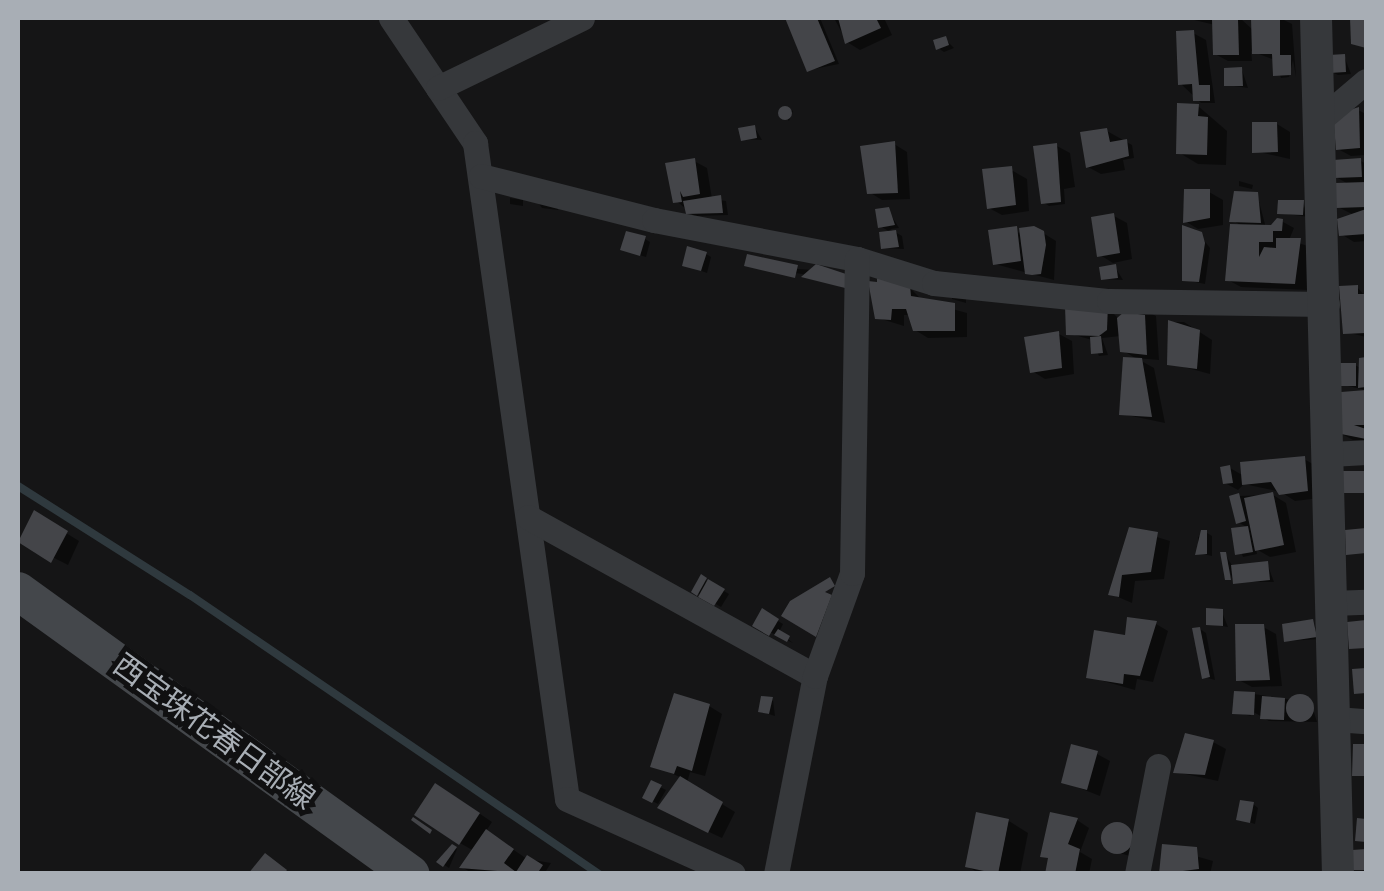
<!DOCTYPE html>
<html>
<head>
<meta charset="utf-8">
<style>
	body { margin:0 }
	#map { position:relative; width:1384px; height:891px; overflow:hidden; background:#151516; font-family:"Roboto Condensed","Noto Sans JP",sans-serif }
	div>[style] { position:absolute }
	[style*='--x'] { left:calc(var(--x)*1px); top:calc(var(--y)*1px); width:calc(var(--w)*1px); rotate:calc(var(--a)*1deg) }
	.shadow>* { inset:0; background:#0007 }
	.stream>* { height:8px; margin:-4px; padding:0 4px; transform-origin:4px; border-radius:4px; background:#2f393e }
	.building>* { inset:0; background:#444549 }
	.round { border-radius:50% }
	.minor>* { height:25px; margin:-12.5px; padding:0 12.5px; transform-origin:12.5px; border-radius:12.5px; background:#36383b }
	.tertiary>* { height:32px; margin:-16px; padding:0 16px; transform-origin:16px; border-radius:16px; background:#36383b }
	.secondary>* { height:38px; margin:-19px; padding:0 19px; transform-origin:19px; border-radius:19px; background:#44474b }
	span { translate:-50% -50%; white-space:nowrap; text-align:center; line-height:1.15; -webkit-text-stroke:10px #101011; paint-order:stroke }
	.street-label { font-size:30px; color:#a8aeb5 }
	.frame { position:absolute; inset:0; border:20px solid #a8aeb5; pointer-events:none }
</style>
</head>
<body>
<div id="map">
	<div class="shadow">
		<i style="clip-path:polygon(788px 18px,820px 18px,839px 64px,809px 70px)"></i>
		<i style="clip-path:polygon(834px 18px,884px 18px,892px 35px,860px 50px,847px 42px)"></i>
		<i style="clip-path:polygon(1186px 18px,1240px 18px,1254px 31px,1254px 21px,1280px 18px,1292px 24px,1296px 77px,1293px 60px,1289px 77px,1281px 78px,1275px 60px,1251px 51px,1252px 61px,1228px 61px,1215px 54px,1215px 25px)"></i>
		<i style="clip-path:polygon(1193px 33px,1206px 40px,1215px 103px,1201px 103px,1180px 83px)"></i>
		<i style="clip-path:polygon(945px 39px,954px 48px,944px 52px,938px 48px)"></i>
		<i style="clip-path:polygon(1344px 56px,1351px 74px,1338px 75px,1332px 72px)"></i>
		<i style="clip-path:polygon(1242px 70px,1248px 88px,1227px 85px)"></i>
		<i style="clip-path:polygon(1198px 106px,1227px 131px,1226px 165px,1198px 164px,1178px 152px)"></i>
		<i style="clip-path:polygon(788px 108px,793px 111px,789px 121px,780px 111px)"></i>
		<i style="clip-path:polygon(1358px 110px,1366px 114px,1366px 155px,1351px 156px,1338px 149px)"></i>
		<i style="clip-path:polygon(1277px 124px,1290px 132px,1290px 159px,1255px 151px)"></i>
		<i style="clip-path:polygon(755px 128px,762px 140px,743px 139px)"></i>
		<i style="clip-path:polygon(1107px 131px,1132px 145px,1134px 158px,1123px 160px,1125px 170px,1101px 174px,1088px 167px)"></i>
		<i style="clip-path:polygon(894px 144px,907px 152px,910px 199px,882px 200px,869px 192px)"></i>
		<i style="clip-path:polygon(1057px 146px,1070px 153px,1075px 187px,1064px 189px,1065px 204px,1049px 206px,1043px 202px)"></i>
		<i style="clip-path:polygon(694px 161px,707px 168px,712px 199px,726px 201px,728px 215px,694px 216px,672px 197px)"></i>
		<i style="clip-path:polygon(1361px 161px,1366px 164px,1366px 241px,1354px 242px,1341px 234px,1352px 214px,1338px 207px,1350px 185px,1336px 177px)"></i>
		<i style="clip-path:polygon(1013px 171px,1027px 179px,1029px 211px,1002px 215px,989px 208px,984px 172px)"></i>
		<i style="clip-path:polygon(1239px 181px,1253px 185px,1252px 189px,1239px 186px)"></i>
		<i style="clip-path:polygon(1209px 192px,1223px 200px,1223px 225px,1198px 229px,1185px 221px)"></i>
		<i style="clip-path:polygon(1257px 194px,1266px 228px,1283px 222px,1294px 228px,1289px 240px,1314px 248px,1308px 290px,1241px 287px,1228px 280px,1244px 227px,1232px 220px)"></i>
		<i style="clip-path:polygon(510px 198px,523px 200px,523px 206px,510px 204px)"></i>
		<i style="clip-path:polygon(537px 201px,558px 207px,558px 210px,542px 208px)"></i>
		<i style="clip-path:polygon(1303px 203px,1309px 217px,1279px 213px)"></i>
		<i style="clip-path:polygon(888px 210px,899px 228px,890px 229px,902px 236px,904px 249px,884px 248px,892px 233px,880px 226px)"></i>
		<i style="clip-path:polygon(1114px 216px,1127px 223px,1132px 259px,1113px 263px,1100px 255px)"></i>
		<i style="clip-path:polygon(1184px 228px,1195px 229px,1210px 248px,1205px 284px,1185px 280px)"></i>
		<i style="clip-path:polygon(991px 232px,1043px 233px,1056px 241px,1054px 280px,995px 264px)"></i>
		<i style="clip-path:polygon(645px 239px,650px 242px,646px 257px,629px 252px)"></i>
		<i style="clip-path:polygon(706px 254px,711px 257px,707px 273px,685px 265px)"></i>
		<i style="clip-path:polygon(747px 265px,839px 272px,851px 290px,802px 274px)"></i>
		<i style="clip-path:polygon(1115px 267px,1123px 280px,1103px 279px)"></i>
		<i style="clip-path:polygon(909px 287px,923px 301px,967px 313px,967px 337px,928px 338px,915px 330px,910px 315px,904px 315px,904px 326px,878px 318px)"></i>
		<i style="clip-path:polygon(1357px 287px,1366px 297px,1366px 337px,1346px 332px)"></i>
		<i style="clip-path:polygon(952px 294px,966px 298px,966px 303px,952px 299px)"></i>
		<i style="clip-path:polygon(1107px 307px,1120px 320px,1143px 309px,1156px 316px,1159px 360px,1136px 358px,1154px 368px,1165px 423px,1122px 414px,1140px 361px,1122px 350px,1121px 336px,1102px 338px,1108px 355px,1099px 356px,1092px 340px,1068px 333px)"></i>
		<i style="clip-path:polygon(1170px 322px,1184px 322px,1212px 340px,1210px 374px,1169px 363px)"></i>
		<i style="clip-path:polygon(1059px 334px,1072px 341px,1074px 374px,1045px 379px,1032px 371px)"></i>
		<i style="clip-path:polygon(1366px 355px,1366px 390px,1339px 384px,1355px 365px,1364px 370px)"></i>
		<i style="clip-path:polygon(1366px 393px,1366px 440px,1353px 440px,1340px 433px,1343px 394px)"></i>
		<i style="clip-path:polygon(1304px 459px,1318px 467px,1320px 498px,1295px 501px,1281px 492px,1244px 484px,1238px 490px,1225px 483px,1230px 468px,1244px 476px)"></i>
		<i style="clip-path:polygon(1273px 495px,1286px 503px,1296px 552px,1270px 557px,1256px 549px,1257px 554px,1243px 557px,1233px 530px,1248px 528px,1238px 522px,1239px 496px)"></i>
		<i style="clip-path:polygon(35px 514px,79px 541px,68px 565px,19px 540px)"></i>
		<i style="clip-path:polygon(1130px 529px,1170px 541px,1164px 579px,1135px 581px,1132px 603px,1111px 594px)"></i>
		<i style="clip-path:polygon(1207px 533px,1212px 536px,1212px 556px,1198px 553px,1198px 537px)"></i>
		<i style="clip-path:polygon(1225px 554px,1233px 567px,1267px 563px,1274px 582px,1233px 582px)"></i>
		<i style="clip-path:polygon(702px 578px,729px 594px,721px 607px,694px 591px)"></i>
		<i style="clip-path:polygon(763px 612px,783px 624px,779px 632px,793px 643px,755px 625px)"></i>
		<i style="clip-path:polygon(1222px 612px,1228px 627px,1208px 624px)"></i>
		<i style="clip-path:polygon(1313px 621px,1321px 639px,1287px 641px)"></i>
		<i style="clip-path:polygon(1156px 624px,1168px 631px,1153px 682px,1137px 679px,1135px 690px,1089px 677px,1127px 638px)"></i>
		<i style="clip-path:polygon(1263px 627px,1276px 634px,1282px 686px,1252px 687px,1239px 680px)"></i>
		<i style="clip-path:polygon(1200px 629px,1206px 633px,1215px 680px,1204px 677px)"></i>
		<i style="clip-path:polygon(1254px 694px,1311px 703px,1317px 722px,1269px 721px,1245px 707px,1251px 716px,1235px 712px)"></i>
		<i style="clip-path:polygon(773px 700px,775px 716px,762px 712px)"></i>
		<i style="clip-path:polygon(709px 706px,722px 714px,705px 776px,690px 772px,687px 783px,735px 812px,722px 838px,673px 815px,682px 778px,653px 765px)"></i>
		<i style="clip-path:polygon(1213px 742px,1226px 749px,1218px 781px,1176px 772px)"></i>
		<i style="clip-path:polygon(1097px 754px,1110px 761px,1100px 796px,1064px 782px)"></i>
		<i style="clip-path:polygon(652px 783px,666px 790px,658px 804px,645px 797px)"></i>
		<i style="clip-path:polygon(449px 793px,492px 822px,486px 831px,527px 859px,551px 863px,544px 874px,473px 874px,462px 867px,474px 851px,460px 843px)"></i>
		<i style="clip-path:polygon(1253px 804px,1258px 808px,1255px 824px,1239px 819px)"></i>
		<i style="clip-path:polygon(1077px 820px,1089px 828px,1080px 852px,1092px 859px,1089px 874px,1048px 874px,1051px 860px,1043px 855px)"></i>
		<i style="clip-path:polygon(1009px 821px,1028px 833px,1020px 874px,980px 874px,967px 866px)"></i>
		<i style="clip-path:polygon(1109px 825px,1134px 833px,1130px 856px,1105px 849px)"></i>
		<i style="clip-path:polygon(453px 847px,457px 849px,449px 868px,440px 862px)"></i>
		<i style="clip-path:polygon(1164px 847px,1213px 861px,1210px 874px,1161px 874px)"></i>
	</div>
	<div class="stream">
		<i style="--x:18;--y:486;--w:204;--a:32.4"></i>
		<i style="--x:190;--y:595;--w:495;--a:34.3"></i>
	</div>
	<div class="building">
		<i style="clip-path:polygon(785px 18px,817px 18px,835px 61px,807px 72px)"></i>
		<i style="clip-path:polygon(838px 18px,876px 18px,881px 28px,845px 44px)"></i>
		<i style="clip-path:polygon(1251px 18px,1280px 18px,1280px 55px,1291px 55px,1291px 75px,1273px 76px,1272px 54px,1252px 54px)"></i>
		<i style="clip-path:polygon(1350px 18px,1366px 18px,1366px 48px,1351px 44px)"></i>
		<i style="clip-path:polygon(1212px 19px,1238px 19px,1239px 55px,1213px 55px)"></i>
		<i style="clip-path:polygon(1194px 30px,1199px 85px,1210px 85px,1210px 101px,1193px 101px,1192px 84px,1178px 85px,1176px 31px)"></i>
		<i style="clip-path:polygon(946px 36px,949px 45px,936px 50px,933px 40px)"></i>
		<i style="clip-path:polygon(1345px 54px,1346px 72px,1330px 73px,1329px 55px)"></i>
		<i style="clip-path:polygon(1242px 67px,1243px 86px,1224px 86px,1224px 68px)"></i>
		<i style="clip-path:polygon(1177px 103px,1199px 104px,1198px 116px,1208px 117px,1207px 155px,1176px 154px)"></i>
		<i class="round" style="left:778px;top:106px;width:14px;height:14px"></i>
		<i style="clip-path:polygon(1359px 107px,1360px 148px,1336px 150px,1333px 115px)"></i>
		<i style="clip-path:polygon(1252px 122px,1277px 122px,1278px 152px,1252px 153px)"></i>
		<i style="clip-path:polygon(755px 125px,757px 138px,741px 141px,738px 128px)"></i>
		<i style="clip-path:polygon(1107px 128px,1110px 142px,1127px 139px,1129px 156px,1086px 168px,1080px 132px)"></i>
		<i style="clip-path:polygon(895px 141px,898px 193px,867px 194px,860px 146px)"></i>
		<i style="clip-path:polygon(1057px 143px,1061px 202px,1041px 204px,1033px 146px)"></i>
		<i style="clip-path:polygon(695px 158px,700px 194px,683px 197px,680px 191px,682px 202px,673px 203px,665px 163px)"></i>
		<i style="clip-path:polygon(1361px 158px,1362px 177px,1334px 178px,1333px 160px)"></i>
		<i style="clip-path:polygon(1012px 166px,1016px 205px,987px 209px,982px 169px)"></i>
		<i style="clip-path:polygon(1366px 182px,1366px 207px,1336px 208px,1335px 183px)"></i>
		<i style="clip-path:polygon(1184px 189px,1210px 189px,1210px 218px,1183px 223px)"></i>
		<i style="clip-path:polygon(1234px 191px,1258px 192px,1261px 223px,1229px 222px)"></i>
		<i style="clip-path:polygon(721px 195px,723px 213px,686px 214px,683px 201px)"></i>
		<i style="clip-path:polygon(1278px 200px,1304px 200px,1303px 215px,1277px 214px)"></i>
		<i style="clip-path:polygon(889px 207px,895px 225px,878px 228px,875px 209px)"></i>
		<i style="clip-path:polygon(1366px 209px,1366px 234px,1339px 236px,1337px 219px)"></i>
		<i style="clip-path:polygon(1114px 213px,1120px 253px,1097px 257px,1091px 217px)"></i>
		<i style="clip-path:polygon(1277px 218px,1283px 219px,1282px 231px,1273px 231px,1273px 242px,1259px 242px,1259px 257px,1264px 247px,1276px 248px,1276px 238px,1301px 238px,1295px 284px,1225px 281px,1230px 224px,1271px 225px)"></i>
		<i style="clip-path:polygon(1182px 225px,1202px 232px,1205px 243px,1199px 282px,1182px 281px)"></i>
		<i style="clip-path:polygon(1017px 226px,1021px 261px,993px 265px,988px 230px)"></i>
		<i style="clip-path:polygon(1034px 226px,1044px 231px,1046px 245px,1041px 274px,1032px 275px,1025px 274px,1019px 228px)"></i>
		<i style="clip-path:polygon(896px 230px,899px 247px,881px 249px,879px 232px)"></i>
		<i style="clip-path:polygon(626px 231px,646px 236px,640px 256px,620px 250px)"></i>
		<i style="clip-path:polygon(687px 246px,707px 252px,701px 271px,682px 266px)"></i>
		<i style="clip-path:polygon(747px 254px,798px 265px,795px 278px,744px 266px)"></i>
		<i style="clip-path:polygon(816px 264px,849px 275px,845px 288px,801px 277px)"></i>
		<i style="clip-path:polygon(1116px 264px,1118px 278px,1101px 280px,1099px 267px)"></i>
		<i style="clip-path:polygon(877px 275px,910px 285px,911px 296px,955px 303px,955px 331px,913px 331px,906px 309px,892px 309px,891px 320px,875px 319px,868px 281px,877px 282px)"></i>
		<i style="clip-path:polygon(1358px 285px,1358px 294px,1366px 294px,1366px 333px,1343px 334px,1339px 286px)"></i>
		<i style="clip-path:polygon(1108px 304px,1107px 330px,1099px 336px,1066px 335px,1065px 306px)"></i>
		<i style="clip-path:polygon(1124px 312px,1145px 315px,1147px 355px,1120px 352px,1117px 318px)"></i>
		<i style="clip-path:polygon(1168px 320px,1200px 330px,1197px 369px,1167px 365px)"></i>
		<i style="clip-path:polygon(1059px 331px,1062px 368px,1030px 373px,1024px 337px)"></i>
		<i style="clip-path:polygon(1101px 336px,1103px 353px,1091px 354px,1090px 337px)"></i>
		<i style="clip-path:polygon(1123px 357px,1142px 358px,1152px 417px,1119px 415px)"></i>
		<i style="clip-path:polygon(1366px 357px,1366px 387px,1358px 388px,1359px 358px)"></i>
		<i style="clip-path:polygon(1336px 363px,1356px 363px,1356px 386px,1336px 386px)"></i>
		<i style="clip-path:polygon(1366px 390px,1366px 425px,1354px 425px,1366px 429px,1366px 439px,1336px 433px,1341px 392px)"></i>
		<i style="clip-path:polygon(1305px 456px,1308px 491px,1279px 495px,1271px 482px,1242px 485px,1240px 462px)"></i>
		<i style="clip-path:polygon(1230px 465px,1233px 483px,1223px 484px,1220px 467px)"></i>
		<i style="clip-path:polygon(1341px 471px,1366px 471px,1366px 493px,1341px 493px)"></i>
		<i style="clip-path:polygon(1273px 492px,1284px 545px,1255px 551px,1244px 498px)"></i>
		<i style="clip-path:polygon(1239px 493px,1246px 521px,1236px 524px,1229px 496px)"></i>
		<i style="clip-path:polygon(34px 510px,68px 531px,51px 563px,18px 542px)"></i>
		<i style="clip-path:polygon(1248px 526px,1253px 552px,1235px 555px,1231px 528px)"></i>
		<i style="clip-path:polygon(1129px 527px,1158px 532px,1151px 572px,1122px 575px,1119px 597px,1108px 595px)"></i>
		<i style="clip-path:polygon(1366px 528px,1366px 553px,1346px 555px,1345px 530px)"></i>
		<i style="clip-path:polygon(1201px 530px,1207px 530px,1207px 554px,1195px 555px)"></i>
		<i style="clip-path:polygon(1220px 552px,1226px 552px,1231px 580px,1225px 580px)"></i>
		<i style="clip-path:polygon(1268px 561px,1270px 580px,1233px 584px,1231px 565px)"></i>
		<i style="clip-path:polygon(701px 574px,707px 578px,697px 596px,691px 592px)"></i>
		<i style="clip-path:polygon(830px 577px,835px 586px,825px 592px,832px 595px,816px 637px,781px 616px,790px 601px)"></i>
		<i style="clip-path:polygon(708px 579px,725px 589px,714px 606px,698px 597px)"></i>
		<i style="clip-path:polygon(762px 608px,779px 619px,769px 636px,752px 626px)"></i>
		<i style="clip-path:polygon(1206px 608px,1223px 609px,1223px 626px,1206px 625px)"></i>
		<i style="clip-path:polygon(1127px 617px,1157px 621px,1140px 676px,1124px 674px,1123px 684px,1086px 678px,1094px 630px,1125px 635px)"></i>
		<i style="clip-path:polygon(1313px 619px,1317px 637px,1284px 642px,1282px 624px)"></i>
		<i style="clip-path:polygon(1366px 620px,1366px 648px,1349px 649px,1347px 622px)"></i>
		<i style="clip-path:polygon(1235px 624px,1264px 624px,1270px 680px,1236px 681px)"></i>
		<i style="clip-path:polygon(1200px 627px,1210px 677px,1202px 679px,1192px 628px)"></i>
		<i style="clip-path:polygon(778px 629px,790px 636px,787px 642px,774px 635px)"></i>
		<i style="clip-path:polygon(1366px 668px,1366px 693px,1354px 694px,1352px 669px)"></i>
		<i style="clip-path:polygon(1234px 691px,1255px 692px,1254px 715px,1232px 714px)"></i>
		<i style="clip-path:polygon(674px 693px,710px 704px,692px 771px,677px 766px,674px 774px,650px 767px)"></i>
		<i class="round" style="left:1286px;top:694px;width:28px;height:28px"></i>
		<i style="clip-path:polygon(761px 696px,773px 697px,769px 714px,758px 712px)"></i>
		<i style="clip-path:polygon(1262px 696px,1285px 698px,1284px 720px,1260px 719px)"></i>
		<i style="clip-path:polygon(1185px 733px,1214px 740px,1205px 775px,1173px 773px)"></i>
		<i style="clip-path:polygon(1071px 744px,1098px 751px,1087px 790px,1061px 783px)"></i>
		<i style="clip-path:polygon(1353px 744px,1366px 744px,1366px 776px,1352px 776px)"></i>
		<i style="clip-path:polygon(680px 776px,723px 802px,708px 833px,657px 808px)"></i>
		<i style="clip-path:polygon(651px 780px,662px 785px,652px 803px,642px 798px)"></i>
		<i style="clip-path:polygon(435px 783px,480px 813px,459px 845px,414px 815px)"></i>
		<i style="clip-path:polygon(1240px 800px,1254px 802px,1250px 823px,1236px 820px)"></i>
		<i style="clip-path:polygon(976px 812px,1009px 819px,998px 874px,965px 867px)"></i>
		<i style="clip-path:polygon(1050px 812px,1078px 818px,1068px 844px,1080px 849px,1075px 874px,1045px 874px,1048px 858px,1040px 857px)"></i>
		<i style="clip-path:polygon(413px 817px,432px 830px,430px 834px,411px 820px)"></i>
		<i style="clip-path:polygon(1357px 818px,1366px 819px,1366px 842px,1355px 841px)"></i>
		<i class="round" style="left:1101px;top:822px;width:32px;height:32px"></i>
		<i style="clip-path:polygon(486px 829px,514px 849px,504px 863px,516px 872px,527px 855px,543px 865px,537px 874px,459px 868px)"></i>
		<i style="clip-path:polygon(452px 844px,457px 847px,443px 867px,436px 862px)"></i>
		<i style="clip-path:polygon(1162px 844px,1197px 847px,1199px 869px,1159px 874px)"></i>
		<i style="clip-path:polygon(1366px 849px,1366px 870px,1352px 870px,1352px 850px)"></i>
		<i style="clip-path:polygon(265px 853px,287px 870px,284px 874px,248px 874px)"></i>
	</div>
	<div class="minor">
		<i style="--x:391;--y:18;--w:151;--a:56.1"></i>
		<i style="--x:475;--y:143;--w:662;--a:82.02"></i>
		<i style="--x:567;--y:799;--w:182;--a:24.3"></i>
		<i style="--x:438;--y:88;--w:160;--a:-25.9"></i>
		<i style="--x:1321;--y:119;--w:59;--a:-40.2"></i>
		<i style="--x:481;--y:176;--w:179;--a:14.3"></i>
		<i style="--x:654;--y:220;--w:207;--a:10.9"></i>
		<i style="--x:857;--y:259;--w:81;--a:17.3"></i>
		<i style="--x:934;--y:283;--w:176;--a:5.9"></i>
		<i style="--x:1109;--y:301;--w:218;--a:0.8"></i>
		<i style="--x:1330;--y:454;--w:36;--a:-3"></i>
		<i style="--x:528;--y:517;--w:328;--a:29"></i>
		<i style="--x:1332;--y:603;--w:34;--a:-2"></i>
		<i style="--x:1335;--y:719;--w:31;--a:4"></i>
		<i style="--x:776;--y:874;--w:202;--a:-78.9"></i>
		<i style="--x:815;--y:676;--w:109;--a:-70.2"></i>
		<i style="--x:852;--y:573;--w:314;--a:-89.1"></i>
		<i style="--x:1137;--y:874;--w:110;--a:-79"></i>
	</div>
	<div class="tertiary">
		<i style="--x:1316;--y:18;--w:856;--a:88.53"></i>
	</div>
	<div class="secondary">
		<i style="--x:18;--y:591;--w:484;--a:35.8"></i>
	</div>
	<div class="street-label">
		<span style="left:214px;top:732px;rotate:36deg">西宝珠花春日部線</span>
	</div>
	<div class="frame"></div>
</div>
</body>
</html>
